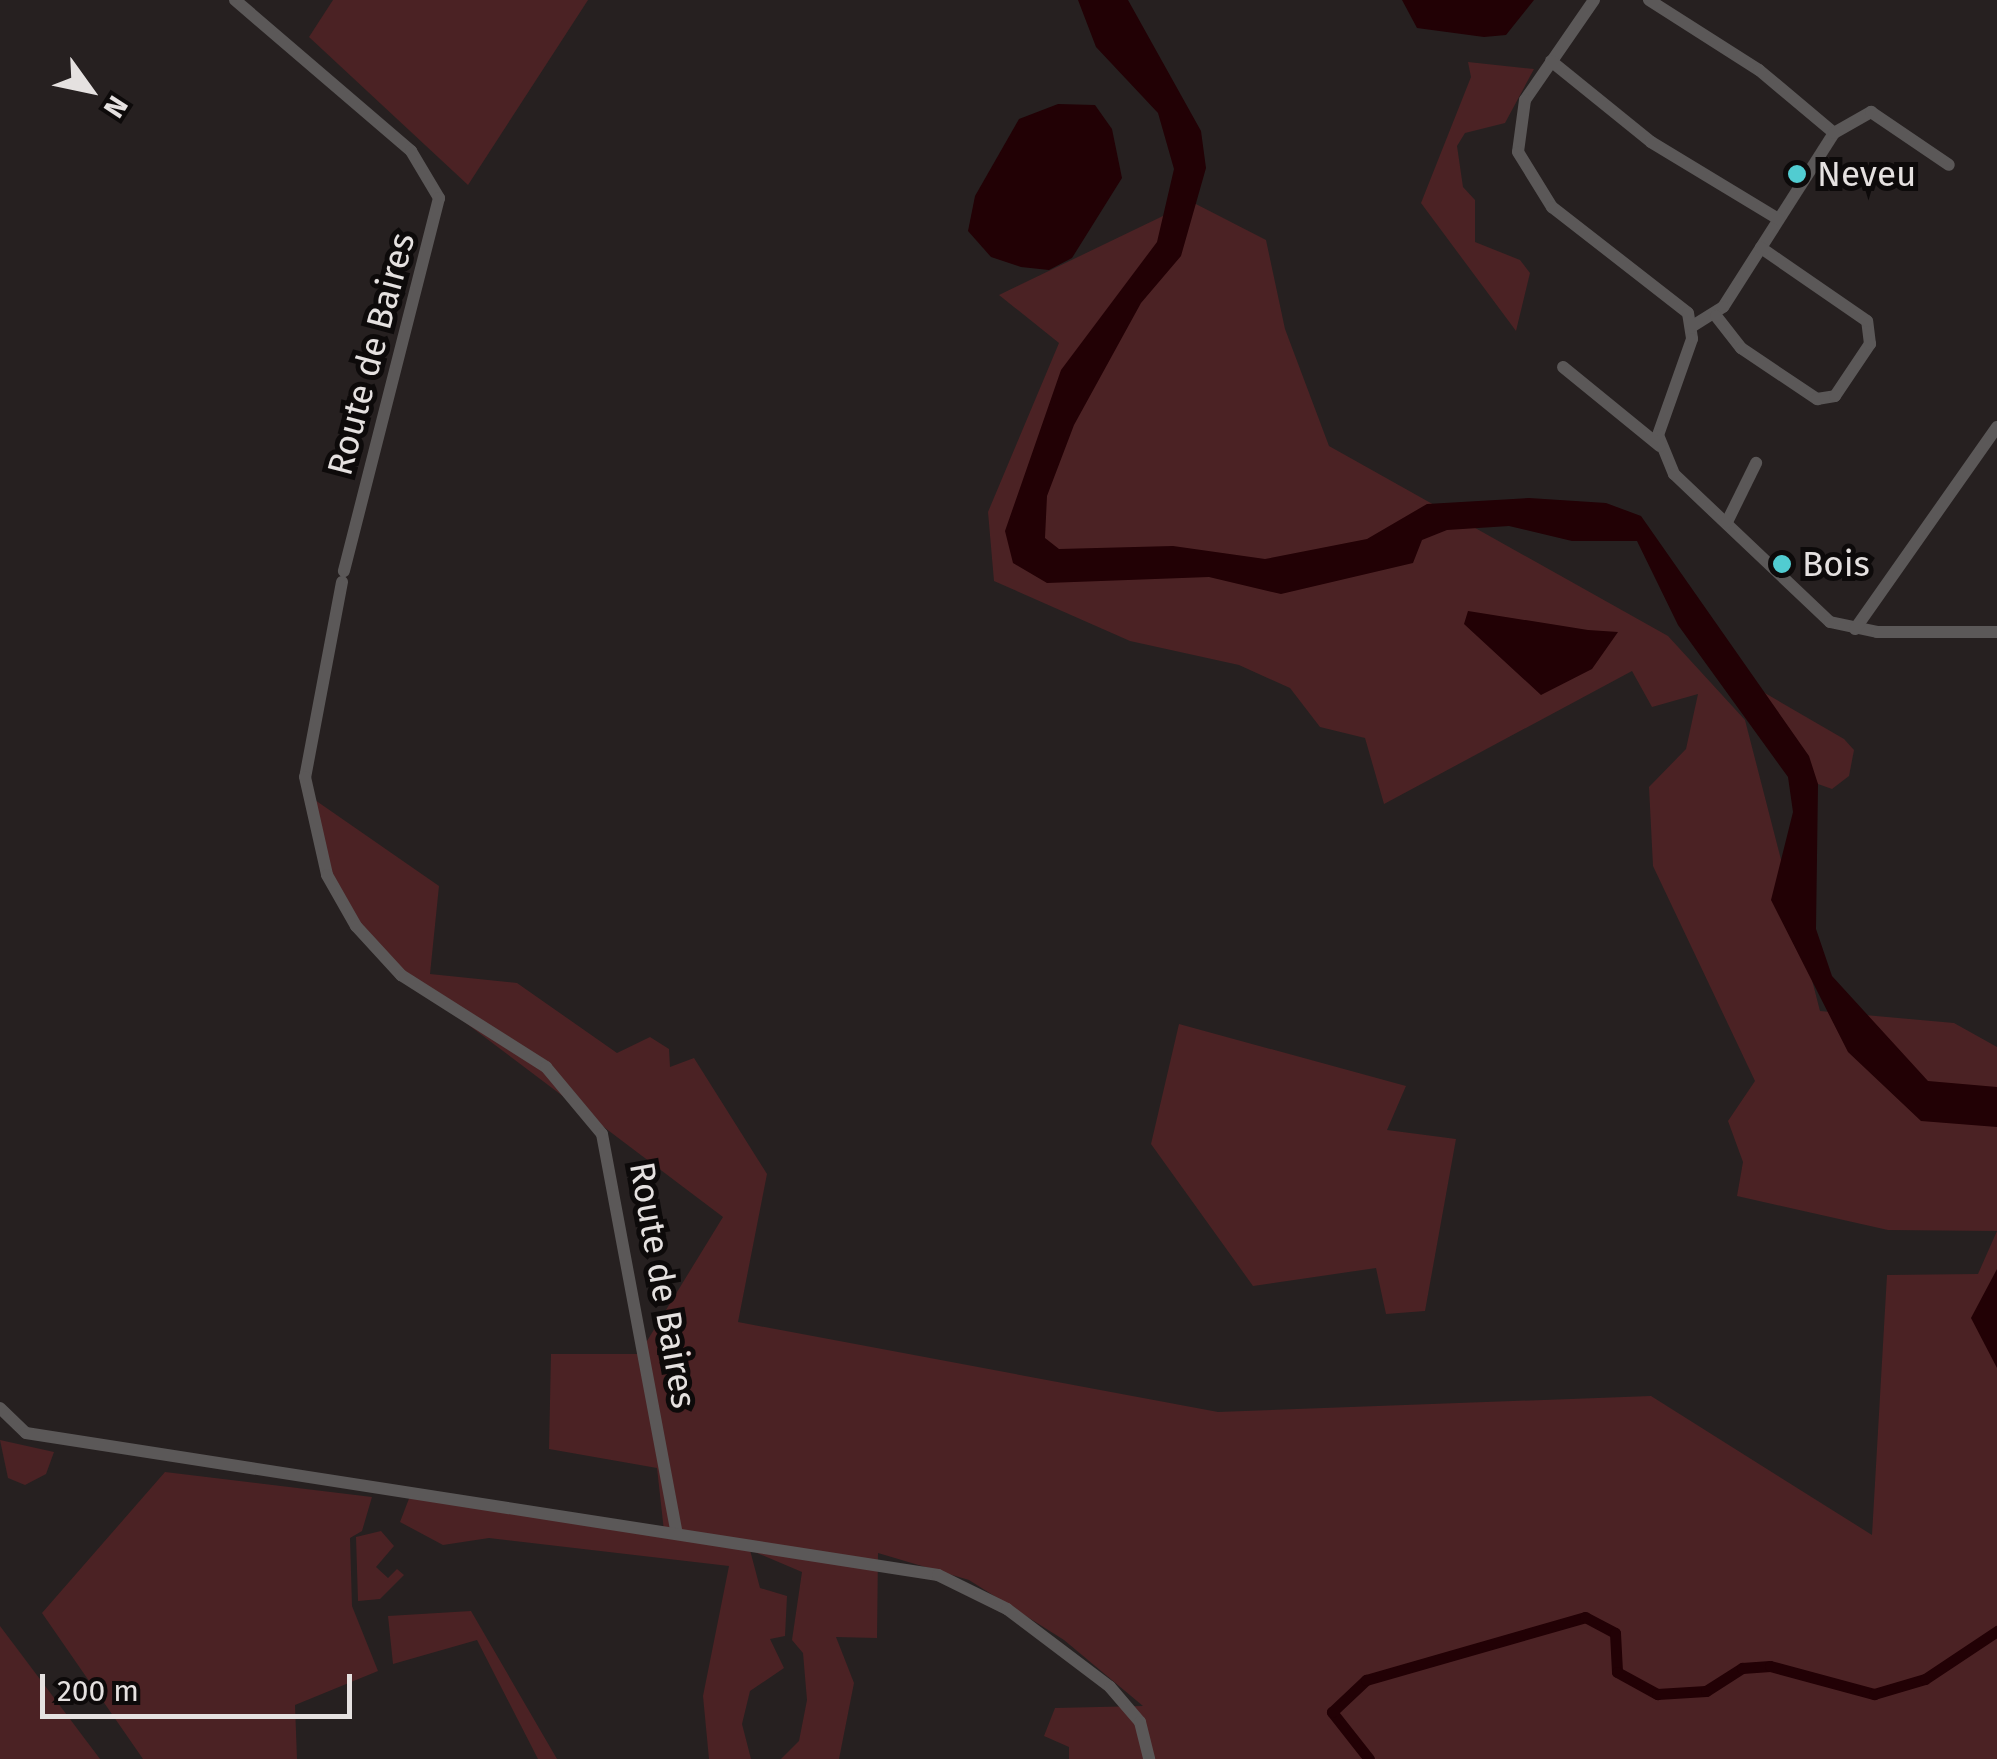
<!DOCTYPE html>
<html>
<head>
<meta charset="utf-8">
<style>
	body { margin:0 }
	#map { position:relative; width:1997px; height:1759px; overflow:hidden; background:#262020; font-family:"Fira Sans",sans-serif }
	div>[style] { position:absolute }
	[style*='--x'] { left:calc(var(--x)*1px); top:calc(var(--y)*1px); width:calc(var(--w)*1px); rotate:calc(var(--a)*1deg) }
	.green>* { inset:0; background:#4b2224 }
	.water>* { inset:0; background:#220105 }
	.canal>* { height:11px; margin:-5.5px; padding:0 5.5px; transform-origin:5.5px; border-radius:5.5px; background:#220105 }
	.minor>* { height:12px; margin:-6px; padding:0 6px; transform-origin:6px; border-radius:6px; background:#5b5858 }
	.dots>* { width:28px; height:28px; translate:-50% -50%; box-sizing:border-box; border:5px solid #0d0a0a; border-radius:50% }
	span { translate:-50% -50%; white-space:nowrap; text-align:center; line-height:1.15; -webkit-text-stroke:10px #0d0a0a; paint-order:stroke }
	.poi-label { font-size:35px; color:#e5e1e0 }
	.left { translate:0 -50%; text-align:left }
	.street-label { font-size:35px; color:#e5e1e0 }
	.north { position:absolute; left:40px; top:40px; width:100px; height:100px; -webkit-text-stroke:8px #0d0a0a; paint-order:stroke; rotate:123deg; font-size:28px; font-weight:700; line-height:40px; text-align:center; color:#e5e1e0 }
	.north::after { content:''; display:block; margin:auto; width:35px; height:45px; background:#e5e1e0; clip-path:polygon(50% 0,100% 100%,50% 72%,0 100%) }
	.scale { position:absolute; left:40px; top:1674px; width:312px; height:45px; box-sizing:border-box; border:5px solid #e5e1e0; border-top:0; padding-left:12px; font-size:30px; line-height:35px; white-space:nowrap; color:#e5e1e0; -webkit-text-stroke:8px #0d0a0a; paint-order:stroke }
</style>
</head>
<body>
<div id="map">
	<div class="green">
		<i style="clip-path:polygon(333px 0,588px 0,468px 185px,309px 37px)"></i>
		<i style="clip-path:polygon(1468px 62px,1534px 69px,1505px 123px,1465px 133px,1457px 146px,1463px 187px,1475px 200px,1475px 242px,1520px 260px,1530px 273px,1516px 331px,1421px 203px,1471px 77px)"></i>
		<i style="clip-path:polygon(1192px 202px,1266px 240px,1285px 329px,1329px 446px,1668px 636px,1745px 720px,1820px 1011px,1954px 1023px,1997px 1047px,1997px 1759px,1069px 1759px,1069px 1747px,1044px 1736px,1055px 1708px,1143px 1706px,1064px 1640px,969px 1580px,878px 1553px,877px 1638px,836px 1637px,854px 1683px,839px 1759px,781px 1759px,799px 1741px,807px 1700px,803px 1653px,792px 1640px,802px 1572px,750px 1550px,760px 1588px,787px 1596px,785px 1636px,770px 1639px,784px 1668px,750px 1691px,742px 1724px,751px 1759px,709px 1759px,703px 1696px,729px 1566px,489px 1538px,443px 1545px,400px 1522px,410px 1496px,664px 1531px,657px 1468px,549px 1449px,551px 1354px,639px 1354px,723px 1217px,397px 971px,333px 889px,315px 800px,439px 886px,430px 974px,517px 983px,617px 1053px,650px 1037px,669px 1049px,670px 1067px,694px 1058px,767px 1174px,738px 1322px,1218px 1412px,1651px 1396px,1872px 1535px,1887px 1275px,1978px 1274px,1997px 1231px,1888px 1230px,1737px 1196px,1743px 1162px,1728px 1121px,1755px 1081px,1653px 866px,1649px 787px,1686px 749px,1698px 694px,1652px 707px,1632px 671px,1384px 804px,1365px 738px,1320px 727px,1290px 688px,1239px 665px,1130px 641px,994px 581px,988px 512px,1059px 343px,999px 295px)"></i>
		<i style="clip-path:polygon(1763px 692px,1844px 739px,1854px 750px,1849px 776px,1832px 789px,1818px 784px)"></i>
		<i style="clip-path:polygon(1179px 1024px,1406px 1086px,1387px 1130px,1456px 1139px,1425px 1311px,1386px 1314px,1376px 1268px,1253px 1286px,1151px 1144px)"></i>
		<i style="clip-path:polygon(0 1440px,54px 1452px,46px 1474px,25px 1485px,8px 1478px)"></i>
		<i style="clip-path:polygon(165px 1472px,372px 1497px,362px 1531px,350px 1538px,352px 1606px,378px 1671px,295px 1705px,297px 1759px,143px 1759px,42px 1613px)"></i>
		<i style="clip-path:polygon(381px 1531px,394px 1546px,376px 1567px,388px 1578px,397px 1569px,404px 1575px,380px 1599px,358px 1601px,356px 1537px)"></i>
		<i style="clip-path:polygon(471px 1611px,557px 1759px,538px 1759px,477px 1640px,393px 1664px,388px 1616px)"></i>
		<i style="clip-path:polygon(0 1626px,100px 1759px,0 1759px)"></i>
	</div>
	<div class="water">
		<i style="clip-path:polygon(1078px 0,1128px 0,1201px 131px,1206px 168px,1181px 256px,1141px 303px,1074px 425px,1047px 496px,1045px 538px,1059px 549px,1173px 546px,1265px 559px,1367px 539px,1427px 504px,1529px 498px,1606px 503px,1641px 516px,1809px 756px,1818px 784px,1816px 929px,1832px 976px,1928px 1081px,1997px 1087px,1997px 1127px,1921px 1121px,1848px 1052px,1771px 900px,1793px 812px,1788px 777px,1678px 625px,1637px 541px,1572px 541px,1509px 526px,1447px 530px,1422px 540px,1413px 563px,1281px 594px,1209px 577px,1047px 583px,1013px 563px,1005px 531px,1061px 370px,1157px 242px,1174px 169px,1158px 113px,1096px 47px)"></i>
		<i style="clip-path:polygon(1402px 0,1534px 0,1506px 35px,1484px 37px,1417px 28px)"></i>
		<i style="clip-path:polygon(1058px 104px,1095px 105px,1112px 129px,1122px 178px,1072px 258px,1049px 270px,1021px 267px,991px 257px,968px 231px,975px 196px,1019px 119px)"></i>
		<i style="clip-path:polygon(1468px 611px,1588px 630px,1618px 632px,1592px 669px,1541px 695px,1464px 624px)"></i>
		<i style="clip-path:polygon(1997px 1269px,1997px 1368px,1971px 1318px)"></i>
	</div>
	<div class="canal">
		<i style="--x:1369;--y:1759;--w:60;--a:-128.2"></i>
		<i style="--x:1332;--y:1712;--w:47;--a:-43.3"></i>
		<i style="--x:1366;--y:1680;--w:228;--a:-16"></i>
		<i style="--x:1585;--y:1617;--w:34;--a:28"></i>
		<i style="--x:1615;--y:1633;--w:39;--a:87"></i>
		<i style="--x:1617;--y:1672;--w:46;--a:28.8"></i>
		<i style="--x:1657;--y:1694;--w:49;--a:-3.5"></i>
		<i style="--x:1706;--y:1691;--w:43;--a:-32.6"></i>
		<i style="--x:1742;--y:1668;--w:28;--a:-4"></i>
		<i style="--x:1770;--y:1666;--w:108;--a:15.1"></i>
		<i style="--x:1874;--y:1694;--w:53;--a:-16.4"></i>
		<i style="--x:1925;--y:1679;--w:87;--a:-33.7"></i>
	</div>
	<div class="minor">
		<i style="--x:235;--y:0;--w:232;--a:40.6"></i>
		<i style="--x:411;--y:151;--w:55;--a:59.2"></i>
		<i style="--x:439;--y:198;--w:385;--a:104.3"></i>
		<i style="--x:1594;--y:0;--w:121;--a:124.6"></i>
		<i style="--x:1525;--y:100;--w:52;--a:97.7"></i>
		<i style="--x:1518;--y:152;--w:65;--a:58.3"></i>
		<i style="--x:1552;--y:207;--w:172;--a:37.9"></i>
		<i style="--x:1688;--y:313;--w:26;--a:81"></i>
		<i style="--x:1692;--y:339;--w:102;--a:109.5"></i>
		<i style="--x:1658;--y:435;--w:42;--a:67.7"></i>
		<i style="--x:1674;--y:474;--w:215;--a:43.5"></i>
		<i style="--x:1830;--y:622;--w:48;--a:12"></i>
		<i style="--x:1877;--y:632;--w:120;--a:0"></i>
		<i style="--x:1649;--y:0;--w:130;--a:32.5"></i>
		<i style="--x:1759;--y:70;--w:98;--a:40"></i>
		<i style="--x:1834;--y:133;--w:206;--a:122.5"></i>
		<i style="--x:1723;--y:307;--w:36;--a:148"></i>
		<i style="--x:1551;--y:61;--w:129;--a:39"></i>
		<i style="--x:1651;--y:142;--w:149;--a:31.2"></i>
		<i style="--x:1834;--y:133;--w:43;--a:-29.6"></i>
		<i style="--x:1871;--y:112;--w:94;--a:34.2"></i>
		<i style="--x:1716;--y:316;--w:41;--a:52"></i>
		<i style="--x:1741;--y:348;--w:92;--a:33.9"></i>
		<i style="--x:1817;--y:399;--w:18;--a:-9"></i>
		<i style="--x:1835;--y:396;--w:63;--a:-56.1"></i>
		<i style="--x:1870;--y:344;--w:23;--a:-97"></i>
		<i style="--x:1867;--y:321;--w:129;--a:-145.4"></i>
		<i style="--x:1563;--y:367;--w:125;--a:39.2"></i>
		<i style="--x:1727;--y:522;--w:66;--a:-63.8"></i>
		<i style="--x:342;--y:582;--w:198;--a:100.7"></i>
		<i style="--x:305;--y:777;--w:100;--a:77.3"></i>
		<i style="--x:327;--y:875;--w:59;--a:60.4"></i>
		<i style="--x:356;--y:926;--w:67;--a:47.4"></i>
		<i style="--x:401;--y:975;--w:172;--a:32.4"></i>
		<i style="--x:546;--y:1067;--w:87;--a:50.1"></i>
		<i style="--x:602;--y:1134;--w:403;--a:79.4"></i>
		<i style="--x:1855;--y:629;--w:247;--a:-54.9"></i>
		<i style="--x:0;--y:1408;--w:36;--a:44"></i>
		<i style="--x:26;--y:1433;--w:923;--a:8.85"></i>
		<i style="--x:938;--y:1575;--w:77;--a:26.2"></i>
		<i style="--x:1007;--y:1609;--w:129;--a:37.1"></i>
		<i style="--x:1110;--y:1687;--w:46;--a:49.4"></i>
		<i style="--x:1140;--y:1722;--w:38;--a:76"></i>
	</div>
	<div class="dots">
		<i style="left:1797px;top:174px;background:#51ccd1"></i>
		<i style="left:1782px;top:564px;background:#51ccd1"></i>
	</div>
	<div class="poi-label">
		<span class="left" style="left:1817px;top:174px">Neveu</span>
		<span class="left" style="left:1802px;top:564px">Bois</span>
	</div>
	<div class="street-label">
		<span style="left:371px;top:354px;rotate:-75deg">Route de Baires</span>
		<span style="left:663px;top:1285px;rotate:80deg">Route de Baires</span>
	</div>
	<div class="north">N</div>
	<div class="scale">200 m</div>
</div>
</body>
</html>
